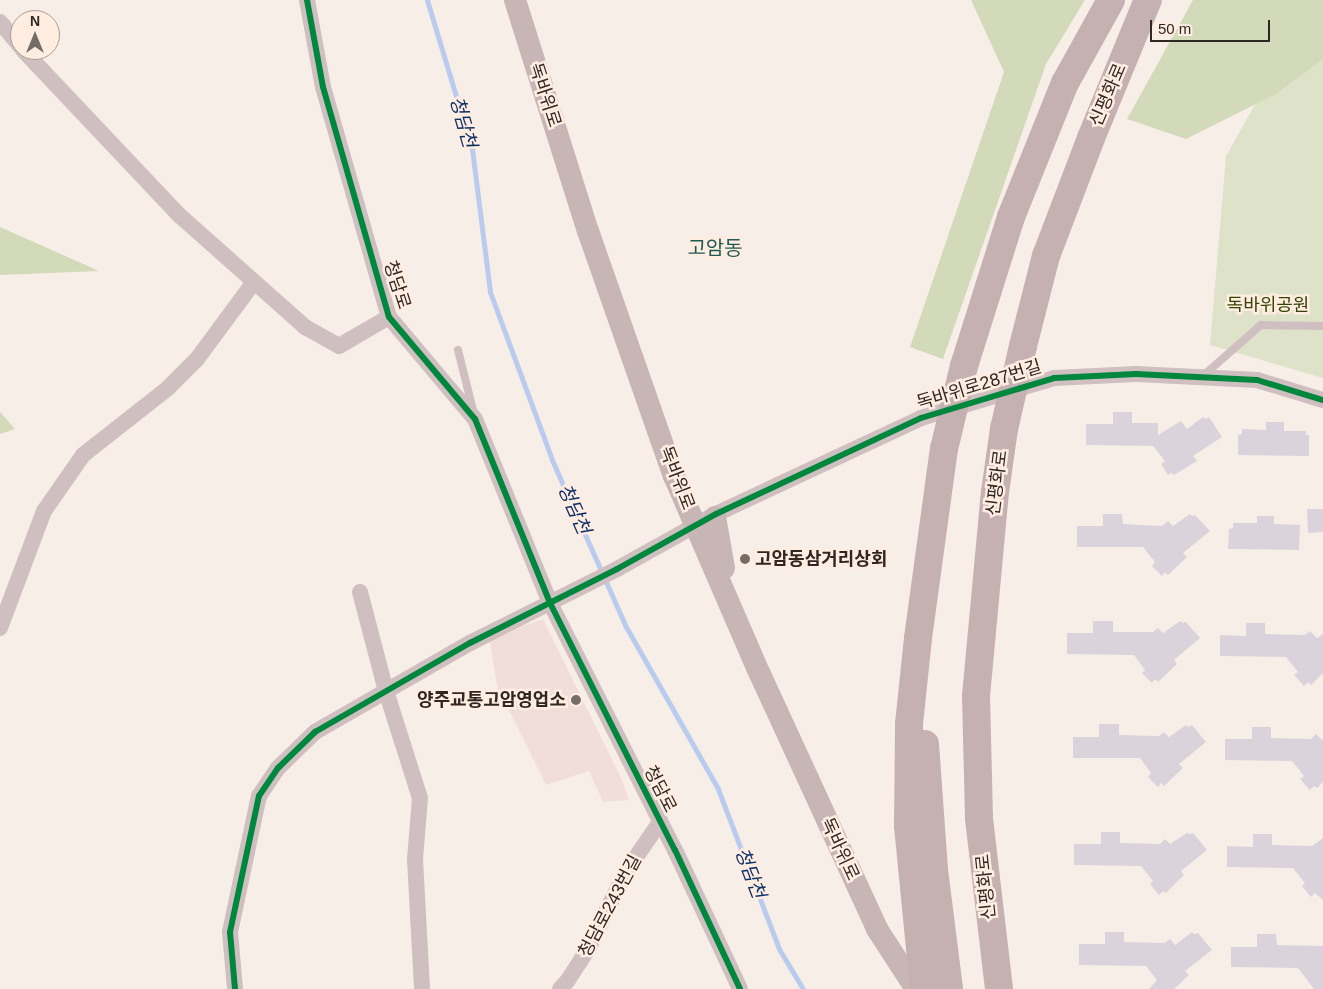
<!DOCTYPE html>
<html>
<head>
<meta charset="utf-8">
<style>
	body { margin:0 }
	#map { position:relative; width:1323px; height:989px; overflow:hidden; background:#f8eee8; font-family:Helvetica,"Noto Sans KR",sans-serif }
	div>[style] { position:absolute }
	[style*='--x'] { left:calc(var(--x)*1px); top:calc(var(--y)*1px); width:calc(var(--w)*1px); rotate:calc(var(--a)*1deg) }
	.industrial>* { inset:0; background:#f1deda }
	.green>* { inset:0; background:#dee2c9 }
	.forest>* { inset:0; background:#d3dab9 }
	.stream>* { height:5px; margin:-2.5px; padding:0 2.5px; transform-origin:2.5px; border-radius:2.5px; background:#baccee }
	.building>* { inset:0; background:#dad3db }
	.lane>* { height:8px; margin:-4px; padding:0 4px; transform-origin:4px; border-radius:4px; background:#d0bfc0 }
	.street>* { height:16px; margin:-8px; padding:0 8px; transform-origin:8px; border-radius:8px; background:#d0bfc0 }
	.secondary>* { height:22px; margin:-11px; padding:0 11px; transform-origin:11px; border-radius:11px; background:#c8b5b6 }
	.highway>* { height:28px; margin:-14px; padding:0 14px; transform-origin:14px; border-radius:14px; background:#c6b1b2 }
	.highway-bridge>* { height:28px; margin:-14px; padding:0 14px; transform-origin:14px; border-radius:14px; background:#c6b1b2 }
	.cycleway>* { height:6px; margin:-3px; padding:0 3px; transform-origin:3px; border-radius:3px; background:#00873e }
	.dots>* { width:14px; height:14px; translate:-50% -50%; box-sizing:border-box; border:2px solid #ffede1; border-radius:50% }
	span { translate:-50% -50%; white-space:nowrap; text-align:center; line-height:1.15; -webkit-text-stroke:5px #ffede1; paint-order:stroke }
	.street-label { font-size:18px; color:#2e2723 }
	.park-label { font-size:18px; color:#334403 }
	.poi-label { font-size:18px; color:#2e2723; font-weight:700 }
	.left { translate:0 -50%; text-align:left }
	.right { translate:-100% -50%; text-align:right }
	.water-label { font-size:19px; color:#0b306a; font-style:italic }
	.quarter-label { font-size:20px; color:#1f5954 }
	.north { position:absolute; left:10px; top:10px; width:50px; height:50px; box-sizing:border-box; background:#ffede1; border:1px solid #ab9e95; border-radius:50%; rotate:0deg; font-size:14px; font-weight:700; line-height:20px; text-align:center; color:#2e2723 }
	.north::after { content:''; display:block; margin:auto; width:18px; height:22px; background:#756d68; clip-path:polygon(50% 0,100% 100%,50% 72%,0 100%) }
	.scale { position:absolute; left:1150px; top:20px; width:120px; height:22px; box-sizing:border-box; border:2px solid #2e2723; border-top:0; padding-left:6px; font-size:15px; line-height:18px; white-space:nowrap; color:#2e2723; -webkit-text-stroke:4px #ffede1; paint-order:stroke }
</style>
</head>
<body>
<div id="map">
	<div class="industrial">
		<i style="clip-path:polygon(543px 619px,622px 780px,629px 800px,603px 802px,589px 771px,546px 785px,512px 716px,499px 696px,489px 638px)"></i>
	</div>
	<div class="green">
		<i style="clip-path:polygon(1314px 0,1323px 0,1323px 378px,1210px 345px,1226px 156px)"></i>
	</div>
	<div class="forest">
		<i style="clip-path:polygon(971px 0,1085px 0,1046px 64px,943px 359px,910px 347px,1004px 72px)"></i>
		<i style="clip-path:polygon(1193px 0,1323px 0,1323px 59px,1276px 94px,1186px 139px,1127px 119px)"></i>
		<i style="clip-path:polygon(0 227px,99px 271px,0 275px)"></i>
		<i style="clip-path:polygon(0 412px,15px 429px,0 434px)"></i>
	</div>
	<div class="stream">
		<i style="--x:427;--y:0;--w:156;--a:73.2"></i>
		<i style="--x:472;--y:149;--w:144;--a:82.8"></i>
		<i style="--x:490;--y:292;--w:179;--a:69.7"></i>
		<i style="--x:552;--y:460;--w:180;--a:66.1"></i>
		<i style="--x:625;--y:625;--w:189;--a:60.4"></i>
		<i style="--x:718;--y:789;--w:171;--a:69.1"></i>
		<i style="--x:779;--y:949;--w:47;--a:59"></i>
	</div>
	<div class="building">
		<i style="clip-path:polygon(1113px 412px,1132px 412px,1132px 423px,1158px 423px,1158px 435px,1181px 421px,1187px 429px,1203px 417px,1206px 419px,1209px 417px,1222px 437px,1193px 456px,1197px 461px,1174px 475px,1171px 473px,1168px 475px,1161px 464px,1165px 461px,1153px 446px,1086px 445px,1086px 424px,1113px 424px)"></i>
		<i style="clip-path:polygon(1266px 422px,1284px 422px,1284px 431px,1306px 431px,1306px 435px,1309px 435px,1309px 456px,1238px 455px,1238px 435px,1242px 434px,1242px 429px,1266px 430px)"></i>
		<i style="clip-path:polygon(1307px 509px,1323px 509px,1323px 532px,1308px 533px)"></i>
		<i style="clip-path:polygon(1103px 514px,1122px 514px,1123px 524px,1162px 526px,1168px 521px,1173px 526px,1190px 514px,1192px 516px,1195px 515px,1210px 531px,1183px 553px,1187px 557px,1168px 575px,1165px 572px,1162px 576px,1152px 566px,1155px 562px,1143px 547px,1077px 547px,1077px 526px,1103px 526px)"></i>
		<i style="clip-path:polygon(1257px 516px,1274px 516px,1274px 524px,1300px 525px,1299px 550px,1228px 549px,1229px 529px,1233px 528px,1233px 523px,1257px 523px)"></i>
		<i style="clip-path:polygon(1093px 621px,1113px 621px,1113px 632px,1153px 632px,1158px 628px,1163px 633px,1180px 621px,1183px 623px,1186px 622px,1200px 638px,1174px 660px,1177px 664px,1158px 682px,1155px 679px,1152px 683px,1142px 673px,1145px 670px,1134px 655px,1067px 654px,1067px 633px,1093px 633px)"></i>
		<i style="clip-path:polygon(1246px 623px,1265px 623px,1265px 634px,1305px 635px,1310px 631px,1317px 638px,1323px 634px,1323px 673px,1311px 685px,1308px 682px,1304px 686px,1294px 675px,1298px 672px,1286px 657px,1220px 656px,1220px 635px,1246px 636px)"></i>
		<i style="clip-path:polygon(1099px 724px,1119px 724px,1119px 735px,1159px 736px,1164px 732px,1169px 737px,1186px 725px,1188px 727px,1192px 725px,1206px 742px,1179px 764px,1183px 768px,1164px 786px,1161px 783px,1158px 787px,1148px 777px,1151px 773px,1140px 758px,1073px 758px,1073px 737px,1099px 737px)"></i>
		<i style="clip-path:polygon(1252px 727px,1271px 727px,1271px 738px,1311px 739px,1316px 734px,1323px 741px,1323px 782px,1317px 788px,1314px 786px,1310px 790px,1300px 779px,1304px 776px,1292px 761px,1225px 760px,1225px 739px,1252px 739px)"></i>
		<i style="clip-path:polygon(1101px 832px,1120px 832px,1120px 843px,1160px 844px,1165px 839px,1170px 844px,1187px 833px,1190px 834px,1193px 833px,1207px 850px,1181px 871px,1184px 875px,1166px 893px,1163px 891px,1159px 895px,1150px 884px,1153px 881px,1141px 866px,1074px 865px,1074px 844px,1101px 844px)"></i>
		<i style="clip-path:polygon(1253px 834px,1272px 834px,1272px 845px,1312px 846px,1323px 838px,1323px 900px,1315px 893px,1311px 897px,1302px 886px,1305px 883px,1293px 868px,1227px 867px,1227px 846px,1253px 847px)"></i>
		<i style="clip-path:polygon(1105px 932px,1124px 932px,1124px 942px,1165px 943px,1170px 939px,1175px 945px,1192px 932px,1194px 934px,1198px 933px,1212px 950px,1185px 971px,1189px 975px,1174px 989px,1149px 989px,1157px 980px,1146px 966px,1079px 965px,1079px 944px,1105px 944px)"></i>
		<i style="clip-path:polygon(1257px 934px,1276px 934px,1277px 945px,1323px 946px,1323px 989px,1314px 989px,1298px 968px,1231px 967px,1231px 947px,1257px 947px)"></i>
	</div>
	<div class="lane">
		<i style="--x:458;--y:350;--w:62;--a:76"></i>
		<i style="--x:1204;--y:375;--w:76;--a:-41.3"></i>
		<i style="--x:1261;--y:325;--w:62;--a:0.9"></i>
	</div>
	<div class="street">
		<i style="--x:307;--y:0;--w:88;--a:79.6"></i>
		<i style="--x:323;--y:87;--w:239;--a:74"></i>
		<i style="--x:389;--y:317;--w:133;--a:49.9"></i>
		<i style="--x:475;--y:419;--w:199;--a:67.8"></i>
		<i style="--x:550;--y:603;--w:277;--a:63.2"></i>
		<i style="--x:675;--y:850;--w:153;--a:64.9"></i>
		<i style="--x:0;--y:22;--w:31;--a:50"></i>
		<i style="--x:23;--y:50;--w:227;--a:46.6"></i>
		<i style="--x:179;--y:215;--w:169;--a:41.6"></i>
		<i style="--x:305;--y:327;--w:39;--a:29"></i>
		<i style="--x:339;--y:346;--w:58;--a:-30.1"></i>
		<i style="--x:360;--y:592;--w:102;--a:75.3"></i>
		<i style="--x:386;--y:691;--w:112;--a:72.4"></i>
		<i style="--x:420;--y:798;--w:61;--a:94.7"></i>
		<i style="--x:415;--y:859;--w:128;--a:86.9"></i>
		<i style="--x:0;--y:628;--w:125;--a:-69.4"></i>
		<i style="--x:44;--y:511;--w:68;--a:-55.1"></i>
		<i style="--x:83;--y:455;--w:108;--a:-38.2"></i>
		<i style="--x:168;--y:388;--w:41;--a:-45"></i>
		<i style="--x:197;--y:359;--w:96;--a:-53.5"></i>
		<i style="--x:235;--y:989;--w:57;--a:-95"></i>
		<i style="--x:230;--y:932;--w:139;--a:-78"></i>
		<i style="--x:259;--y:796;--w:34;--a:-56"></i>
		<i style="--x:278;--y:768;--w:52;--a:-44.2"></i>
		<i style="--x:315;--y:732;--w:179;--a:-29.9"></i>
		<i style="--x:470;--y:643;--w:165;--a:-26.7"></i>
		<i style="--x:617;--y:569;--w:113;--a:-29.1"></i>
		<i style="--x:716;--y:514;--w:226;--a:-25.1"></i>
		<i style="--x:921;--y:418;--w:139;--a:-16.7"></i>
		<i style="--x:1054;--y:378;--w:82;--a:-2.8"></i>
		<i style="--x:1136;--y:374;--w:121;--a:2.8"></i>
		<i style="--x:1257;--y:380;--w:69;--a:16.9"></i>
		<i style="--x:560;--y:989;--w:12;--a:-48"></i>
		<i style="--x:568;--y:980;--w:37;--a:-57"></i>
		<i style="--x:588;--y:949;--w:85;--a:-64"></i>
		<i style="--x:625;--y:873;--w:62;--a:-55.5"></i>
	</div>
	<div class="secondary">
		<i style="--x:515;--y:0;--w:242;--a:72.5"></i>
		<i style="--x:588;--y:231;--w:260;--a:70.7"></i>
		<i style="--x:674;--y:476;--w:214;--a:66.6"></i>
		<i style="--x:759;--y:672;--w:283;--a:65.3"></i>
		<i style="--x:877;--y:929;--w:72;--a:57"></i>
		<i style="--x:715;--y:517;--w:52;--a:80"></i>
	</div>
	<div class="highway">
		<i style="--x:1023;--y:346;--w:93;--a:-75.7"></i>
		<i style="--x:1046;--y:256;--w:126;--a:-69.1"></i>
		<i style="--x:1091;--y:138;--w:149;--a:-67.6"></i>
		<i style="--x:964;--y:366;--w:156;--a:-72.5"></i>
		<i style="--x:1011;--y:217;--w:144;--a:-68.1"></i>
		<i style="--x:1065;--y:83;--w:95;--a:-61"></i>
		<i style="--x:925;--y:744;--w:126;--a:85.9"></i>
		<i style="--x:934;--y:870;--w:120;--a:82.8"></i>
		<i style="--x:924;--y:989;--w:164;--a:-95.6"></i>
		<i style="--x:908;--y:826;--w:102;--a:-89.4"></i>
		<i style="--x:909;--y:724;--w:86;--a:-84"></i>
		<i style="--x:918;--y:638;--w:191;--a:-82.2"></i>
		<i style="--x:999;--y:989;--w:172;--a:-96.7"></i>
		<i style="--x:979;--y:818;--w:122;--a:-91.4"></i>
		<i style="--x:976;--y:696;--w:205;--a:-84.7"></i>
		<i style="--x:995;--y:492;--w:64;--a:-81.9"></i>
	</div>
	<div class="highway-bridge">
		<i style="--x:1004;--y:429;--w:85;--a:-77.1"></i>
		<i style="--x:944;--y:449;--w:85;--a:-76.5"></i>
	</div>
	<div class="cycleway">
		<i style="--x:307;--y:0;--w:88;--a:79.6"></i>
		<i style="--x:323;--y:87;--w:239;--a:74"></i>
		<i style="--x:389;--y:317;--w:133;--a:49.9"></i>
		<i style="--x:475;--y:419;--w:199;--a:67.8"></i>
		<i style="--x:550;--y:603;--w:277;--a:63.2"></i>
		<i style="--x:675;--y:850;--w:153;--a:64.9"></i>
		<i style="--x:235;--y:989;--w:57;--a:-95"></i>
		<i style="--x:230;--y:932;--w:139;--a:-78"></i>
		<i style="--x:259;--y:796;--w:34;--a:-56"></i>
		<i style="--x:278;--y:768;--w:52;--a:-44.2"></i>
		<i style="--x:315;--y:732;--w:179;--a:-29.9"></i>
		<i style="--x:470;--y:643;--w:165;--a:-26.7"></i>
		<i style="--x:617;--y:569;--w:113;--a:-29.1"></i>
		<i style="--x:716;--y:514;--w:226;--a:-25.1"></i>
		<i style="--x:921;--y:418;--w:139;--a:-16.7"></i>
		<i style="--x:1054;--y:378;--w:82;--a:-2.8"></i>
		<i style="--x:1136;--y:374;--w:121;--a:2.8"></i>
		<i style="--x:1257;--y:380;--w:69;--a:16.9"></i>
	</div>
	<div class="dots">
		<i style="left:745px;top:559px;background:#756d68"></i>
		<i style="left:576px;top:700px;background:#756d68"></i>
	</div>
	<div class="street-label">
		<span style="left:545px;top:95px;rotate:72deg">독바위로</span>
		<span style="left:1108px;top:95px;rotate:-67deg">신평화로</span>
		<span style="left:397px;top:285px;rotate:72deg">청담로</span>
		<span style="left:979px;top:385px;rotate:-17deg">독바위로287번길</span>
		<span style="left:677px;top:478px;rotate:69deg">독바위로</span>
		<span style="left:997px;top:483px;rotate:-83deg">신평화로</span>
		<span style="left:660px;top:789px;rotate:63deg">청담로</span>
		<span style="left:840px;top:849px;rotate:65deg">독바위로</span>
		<span style="left:986px;top:887px;rotate:-96deg">신평화로</span>
		<span style="left:610px;top:906px;rotate:-62deg">청담로243번길</span>
	</div>
	<div class="park-label">
		<span style="left:1268px;top:305px">독바위공원</span>
	</div>
	<div class="poi-label">
		<span class="left" style="left:755px;top:559px">고암동삼거리상회</span>
		<span class="right" style="left:566px;top:700px">양주교통고암영업소</span>
	</div>
	<div class="water-label">
		<span style="left:463px;top:122px;rotate:74deg">청담천</span>
		<span style="left:574px;top:509px;rotate:66deg">청담천</span>
		<span style="left:750px;top:873px;rotate:69deg">청담천</span>
	</div>
	<div class="quarter-label">
		<span style="left:715px;top:248px">고암동</span>
	</div>
	<div class="north">N</div>
	<div class="scale">50 m</div>
</div>
</body>
</html>
